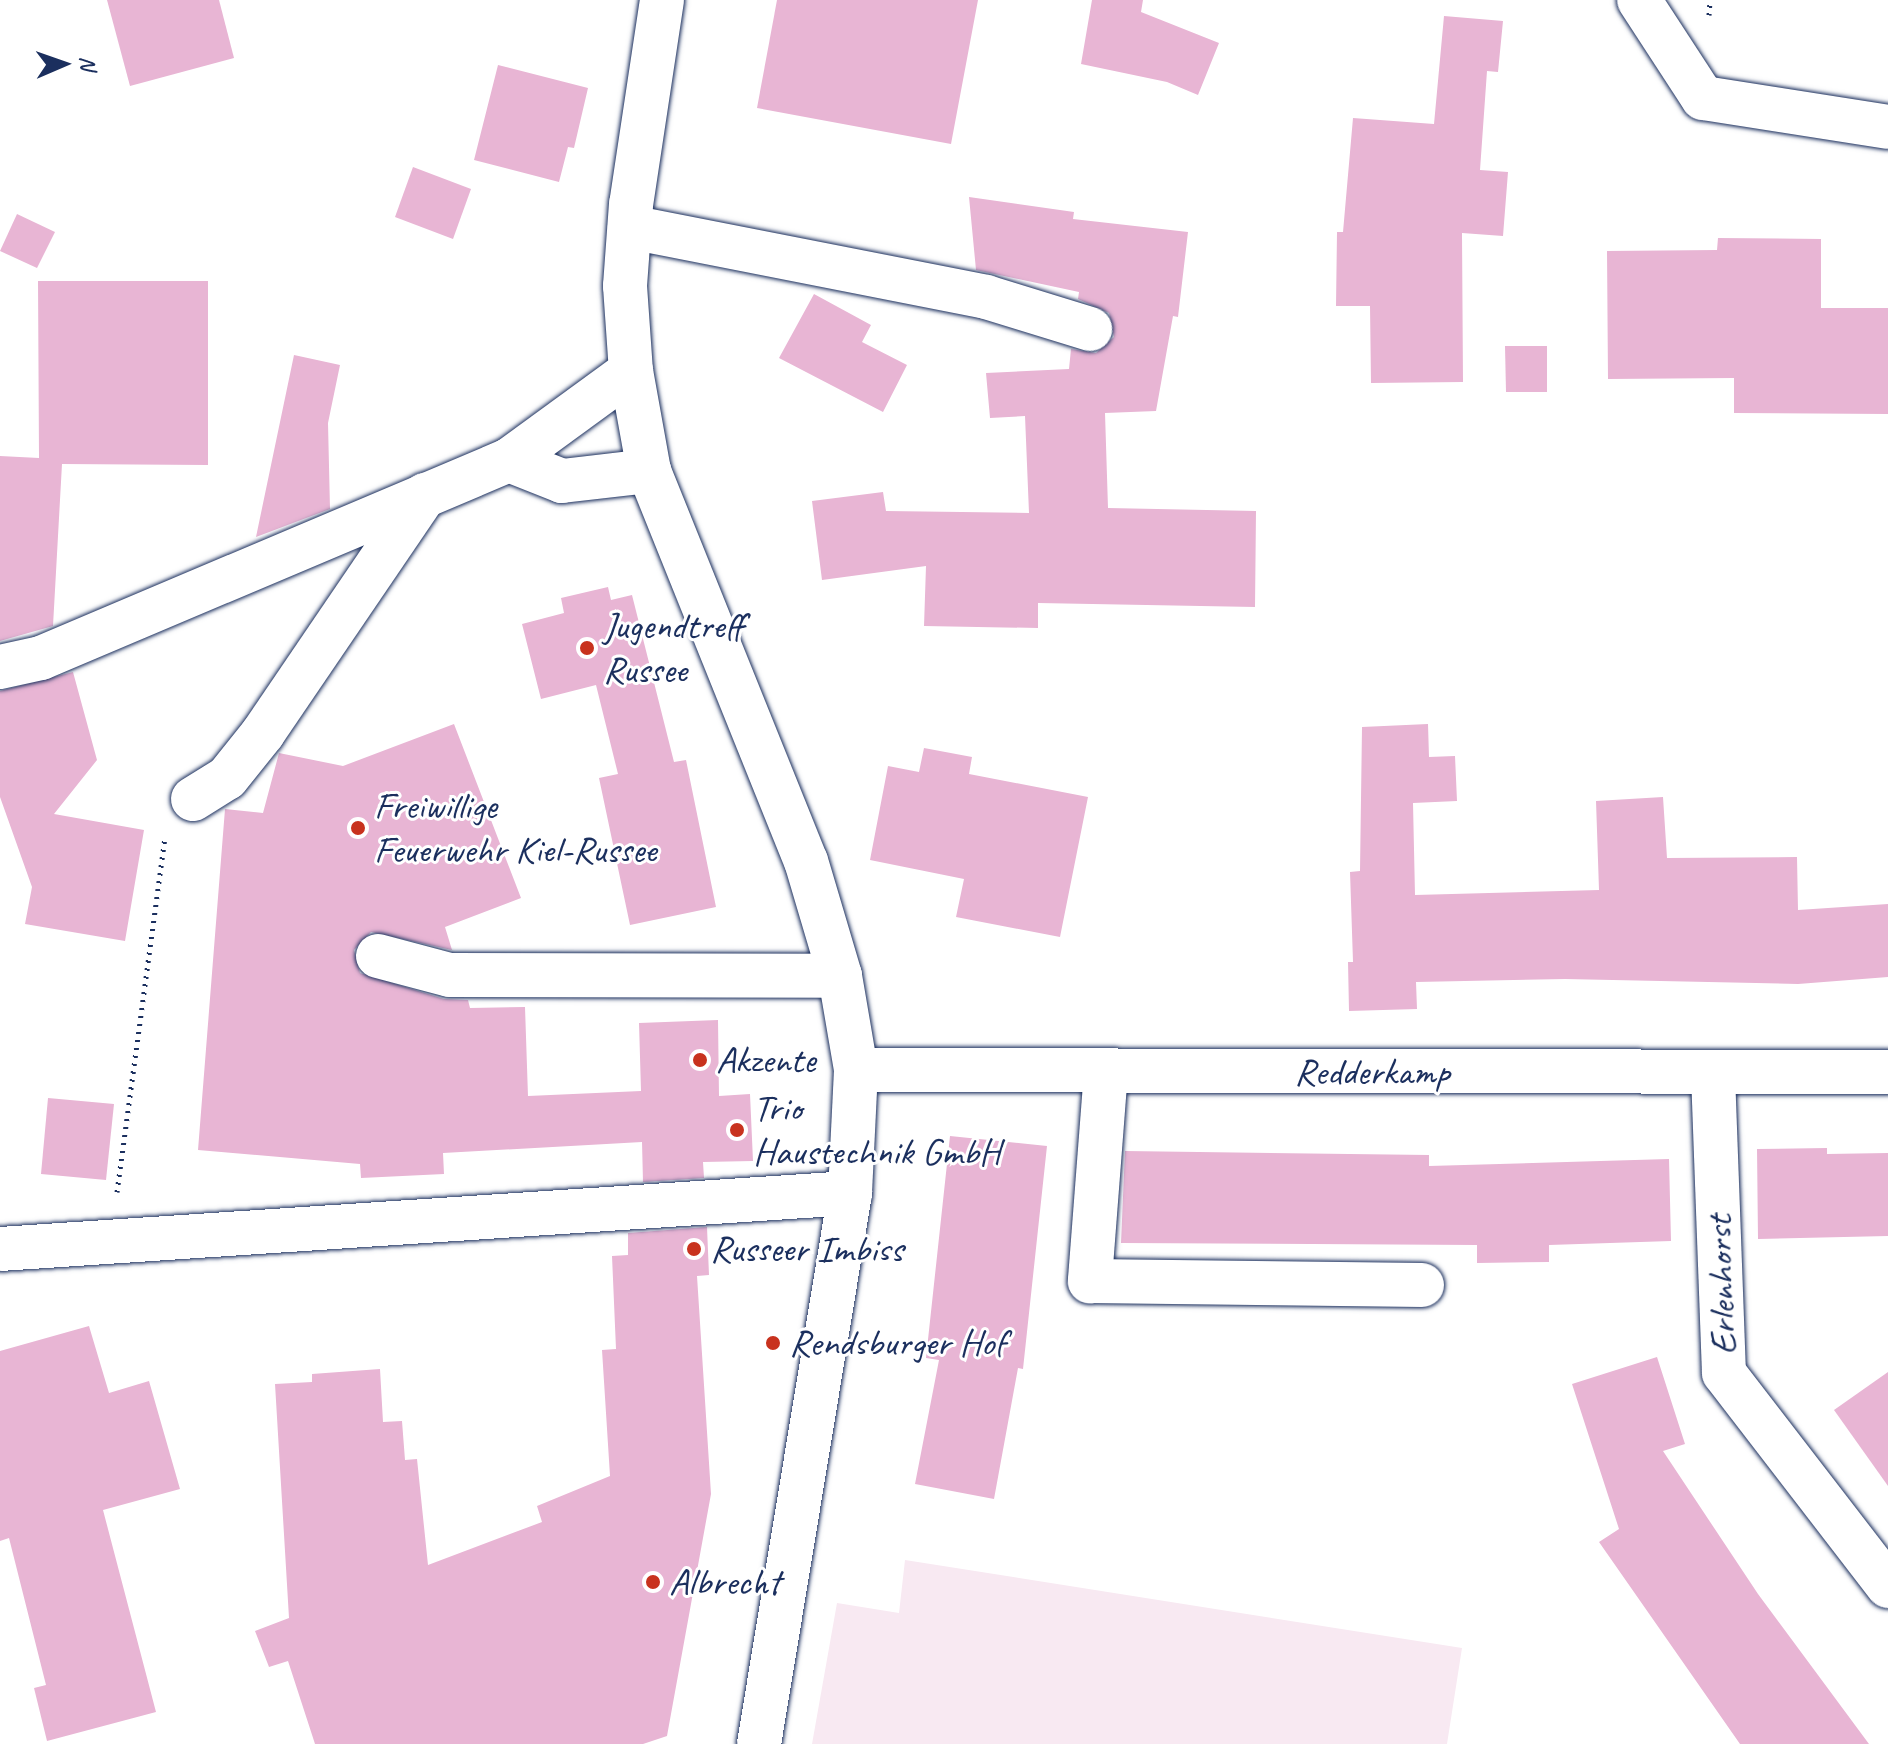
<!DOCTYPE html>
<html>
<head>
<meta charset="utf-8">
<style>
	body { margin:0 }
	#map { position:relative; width:1888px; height:1744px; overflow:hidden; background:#fff; font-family:Caveat,sans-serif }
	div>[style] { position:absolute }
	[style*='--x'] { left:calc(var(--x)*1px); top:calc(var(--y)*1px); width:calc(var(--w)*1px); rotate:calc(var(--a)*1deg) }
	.built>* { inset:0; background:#f8e9f2 }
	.building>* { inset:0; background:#e8b5d4 }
	.path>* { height:5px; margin-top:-2.5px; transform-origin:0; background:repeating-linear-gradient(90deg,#1b2f5e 0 2px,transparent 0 8px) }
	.roads { filter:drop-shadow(0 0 2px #1b2f5e) drop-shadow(0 0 2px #1b2f5e) }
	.minor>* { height:44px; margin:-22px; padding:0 22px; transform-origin:22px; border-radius:22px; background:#fff }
	.dots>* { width:22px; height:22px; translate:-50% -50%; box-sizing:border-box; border:4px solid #fff; border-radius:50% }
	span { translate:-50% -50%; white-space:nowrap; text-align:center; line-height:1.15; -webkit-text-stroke:6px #fff; paint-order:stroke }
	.poi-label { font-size:38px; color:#1b2f5e }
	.left { translate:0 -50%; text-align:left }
	.street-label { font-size:38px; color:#1b2f5e }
	.north { position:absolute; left:24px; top:24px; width:80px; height:80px; -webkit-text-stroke:6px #fff; paint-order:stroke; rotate:88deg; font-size:22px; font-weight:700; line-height:32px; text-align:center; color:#1b2f5e }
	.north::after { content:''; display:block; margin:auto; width:28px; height:36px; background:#1b2f5e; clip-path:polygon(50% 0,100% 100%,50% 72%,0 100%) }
</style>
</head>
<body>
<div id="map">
	<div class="built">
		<i style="clip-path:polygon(905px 1560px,1462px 1648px,1447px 1744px,812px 1744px,837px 1603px,899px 1613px)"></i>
	</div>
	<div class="building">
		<i style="clip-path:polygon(107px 0,219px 0,234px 58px,130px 86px)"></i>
		<i style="clip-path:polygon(777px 0,978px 0,951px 144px,757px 108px)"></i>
		<i style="clip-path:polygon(1092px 0,1143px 0,1141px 12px,1219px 43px,1198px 95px,1167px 82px,1081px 64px)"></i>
		<i style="clip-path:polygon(1444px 16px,1503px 21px,1498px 72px,1487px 71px,1480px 170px,1508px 172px,1503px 236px,1462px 233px,1463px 382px,1371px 383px,1370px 306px,1336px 306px,1337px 232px,1343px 232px,1353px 118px,1434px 124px)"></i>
		<i style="clip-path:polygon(498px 65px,588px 88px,574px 148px,568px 147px,559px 182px,474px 160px)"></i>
		<i style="clip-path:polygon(413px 167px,471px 189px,453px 239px,395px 217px)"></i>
		<i style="clip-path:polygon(969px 197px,1074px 212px,1073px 219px,1188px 232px,1178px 317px,1173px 316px,1156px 411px,1105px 413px,1108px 508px,1256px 511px,1255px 607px,1038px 603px,1038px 628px,924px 626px,926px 566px,822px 580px,812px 501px,883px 492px,886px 511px,1029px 513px,1025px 416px,990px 418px,986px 373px,1069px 369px,1071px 349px,1096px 353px,1114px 337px,1109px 313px,1078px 299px,1079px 292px,976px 270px)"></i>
		<i style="clip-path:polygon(17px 214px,55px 232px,37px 268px,0 251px)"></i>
		<i style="clip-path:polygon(1718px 238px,1821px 239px,1821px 308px,1888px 308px,1888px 414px,1734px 413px,1734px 378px,1608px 379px,1607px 251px,1717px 250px)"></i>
		<i style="clip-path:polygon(38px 281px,208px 281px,208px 465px,62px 464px,53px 626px,0 641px,0 456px,39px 458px)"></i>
		<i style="clip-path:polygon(814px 294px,871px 325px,862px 342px,907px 365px,883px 412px,779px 358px)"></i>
		<i style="clip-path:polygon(1505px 346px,1547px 346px,1547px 392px,1506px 392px)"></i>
		<i style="clip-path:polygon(294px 355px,340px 365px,328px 423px,330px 509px,256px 537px)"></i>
		<i style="clip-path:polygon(608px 587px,611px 600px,632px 595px,674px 762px,686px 760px,716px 907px,630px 925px,599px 778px,618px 774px,596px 685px,541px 699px,522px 624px,564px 613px,561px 598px)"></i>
		<i style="clip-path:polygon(73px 672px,97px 760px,54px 814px,144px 830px,125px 941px,25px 924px,32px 887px,0 797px,0 691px)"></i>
		<i style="clip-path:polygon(454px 724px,521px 898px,445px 927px,452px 950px,371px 932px,354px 950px,360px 973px,444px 999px,468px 1000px,470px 1008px,525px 1007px,528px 1096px,641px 1091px,639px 1023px,718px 1020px,719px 1096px,750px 1094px,753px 1161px,703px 1162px,704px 1178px,643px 1182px,642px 1142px,443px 1153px,444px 1174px,361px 1178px,360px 1164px,198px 1150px,225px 809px,263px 813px,279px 753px,343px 766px)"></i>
		<i style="clip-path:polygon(1428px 724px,1429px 757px,1455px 756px,1457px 801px,1413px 803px,1415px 895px,1599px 890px,1596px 801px,1663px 797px,1667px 858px,1797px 857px,1798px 910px,1888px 904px,1888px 977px,1798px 984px,1565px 979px,1416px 982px,1417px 1009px,1349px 1011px,1348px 962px,1353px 962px,1350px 872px,1360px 871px,1362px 727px)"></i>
		<i style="clip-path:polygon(924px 748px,972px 757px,969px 774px,1088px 797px,1060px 937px,956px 917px,964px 879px,870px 860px,888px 766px,919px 772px)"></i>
		<i style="clip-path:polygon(48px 1098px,114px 1104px,106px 1180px,41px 1174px)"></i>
		<i style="clip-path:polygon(950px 1136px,1047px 1146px,1023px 1369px,1018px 1368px,994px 1499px,915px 1484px,939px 1360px,926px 1358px)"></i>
		<i style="clip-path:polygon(1827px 1148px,1827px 1154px,1888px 1153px,1888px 1236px,1758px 1239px,1757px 1149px)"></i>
		<i style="clip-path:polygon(1125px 1151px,1429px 1155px,1429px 1166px,1669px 1159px,1671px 1241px,1549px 1245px,1549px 1262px,1477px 1263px,1477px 1245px,1121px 1243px)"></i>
		<i style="clip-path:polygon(707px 1227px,709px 1275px,697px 1276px,711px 1494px,667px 1736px,643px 1744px,315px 1744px,288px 1661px,269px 1667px,255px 1631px,289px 1618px,275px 1384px,312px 1382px,312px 1374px,380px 1369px,383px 1422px,402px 1421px,405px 1460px,417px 1459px,428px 1565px,542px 1522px,537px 1506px,610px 1476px,602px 1350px,616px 1349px,612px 1256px,628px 1255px,628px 1233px)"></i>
		<i style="clip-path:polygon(89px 1326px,109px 1393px,149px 1381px,180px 1489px,103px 1510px,156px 1712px,47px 1741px,34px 1688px,46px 1685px,9px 1538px,0 1541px,0 1351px)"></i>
		<i style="clip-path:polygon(1657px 1357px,1685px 1444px,1663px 1451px,1758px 1594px,1869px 1744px,1740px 1744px,1599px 1542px,1619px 1529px,1572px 1384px)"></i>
		<i style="clip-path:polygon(1888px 1372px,1888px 1486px,1834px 1410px)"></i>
	</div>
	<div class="path">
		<i style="--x:1709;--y:15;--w:15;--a:-86"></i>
		<i style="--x:117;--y:1192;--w:358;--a:-82.3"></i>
	</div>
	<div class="roads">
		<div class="minor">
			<i style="--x:662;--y:0;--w:206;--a:98.6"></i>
			<i style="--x:631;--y:204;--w:82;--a:94.2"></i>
			<i style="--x:625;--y:286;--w:85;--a:86"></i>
			<i style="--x:631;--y:371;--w:102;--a:79.8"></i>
			<i style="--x:649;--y:471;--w:420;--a:68.1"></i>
			<i style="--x:806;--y:861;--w:120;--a:73.5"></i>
			<i style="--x:840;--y:976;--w:95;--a:80.3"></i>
			<i style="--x:856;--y:1070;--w:123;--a:92.8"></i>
			<i style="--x:850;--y:1193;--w:558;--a:99.38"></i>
			<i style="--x:1639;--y:0;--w:117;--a:56.9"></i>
			<i style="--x:1703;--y:98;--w:187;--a:8.9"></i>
			<i style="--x:630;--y:227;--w:363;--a:11.1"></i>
			<i style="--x:986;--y:297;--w:109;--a:17.1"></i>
			<i style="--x:509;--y:460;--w:57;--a:21.6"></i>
			<i style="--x:562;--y:481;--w:88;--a:-6.6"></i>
			<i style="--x:0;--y:667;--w:42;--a:-12.4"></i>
			<i style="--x:41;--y:658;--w:508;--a:-22.93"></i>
			<i style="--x:509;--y:460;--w:151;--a:-36.1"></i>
			<i style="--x:193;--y:799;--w:40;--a:-32"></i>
			<i style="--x:227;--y:778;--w:58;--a:-51.3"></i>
			<i style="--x:263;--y:733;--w:288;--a:-55.8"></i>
			<i style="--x:378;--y:956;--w:74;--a:14.8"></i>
			<i style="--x:450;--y:975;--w:390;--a:0.1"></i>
			<i style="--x:856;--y:1070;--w:1032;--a:0.11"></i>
			<i style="--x:1106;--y:1071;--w:211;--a:94.4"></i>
			<i style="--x:1090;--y:1281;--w:332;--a:0.7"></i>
			<i style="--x:1713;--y:1074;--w:299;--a:87.9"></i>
			<i style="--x:1724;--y:1373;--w:269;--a:52.4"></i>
			<i style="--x:0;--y:1249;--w:852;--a:-3.77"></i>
		</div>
	</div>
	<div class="dots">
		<i style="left:587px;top:648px;background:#c8321e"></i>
		<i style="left:358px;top:828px;background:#c8321e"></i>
		<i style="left:700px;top:1060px;background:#c8321e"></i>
		<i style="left:737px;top:1130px;background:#c8321e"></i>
		<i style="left:694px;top:1249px;background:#c8321e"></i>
		<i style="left:773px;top:1343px;background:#c8321e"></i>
		<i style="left:653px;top:1582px;background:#c8321e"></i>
	</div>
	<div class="poi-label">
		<span class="left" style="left:603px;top:648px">Jugendtreff<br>Russee</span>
		<span class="left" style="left:374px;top:828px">Freiwillige<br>Feuerwehr Kiel-Russee</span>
		<span class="left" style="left:716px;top:1060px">Akzente</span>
		<span class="left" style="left:753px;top:1130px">Trio<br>Haustechnik GmbH</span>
		<span class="left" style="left:710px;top:1249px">Russeer Imbiss</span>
		<span class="left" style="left:789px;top:1343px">Rendsburger Hof</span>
		<span class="left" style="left:669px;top:1582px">Albrecht</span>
	</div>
	<div class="street-label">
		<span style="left:1372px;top:1072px">Redderkamp</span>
		<span style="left:1721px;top:1285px;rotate:-92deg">Erlenhorst</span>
	</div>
	<div class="north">N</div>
</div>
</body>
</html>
